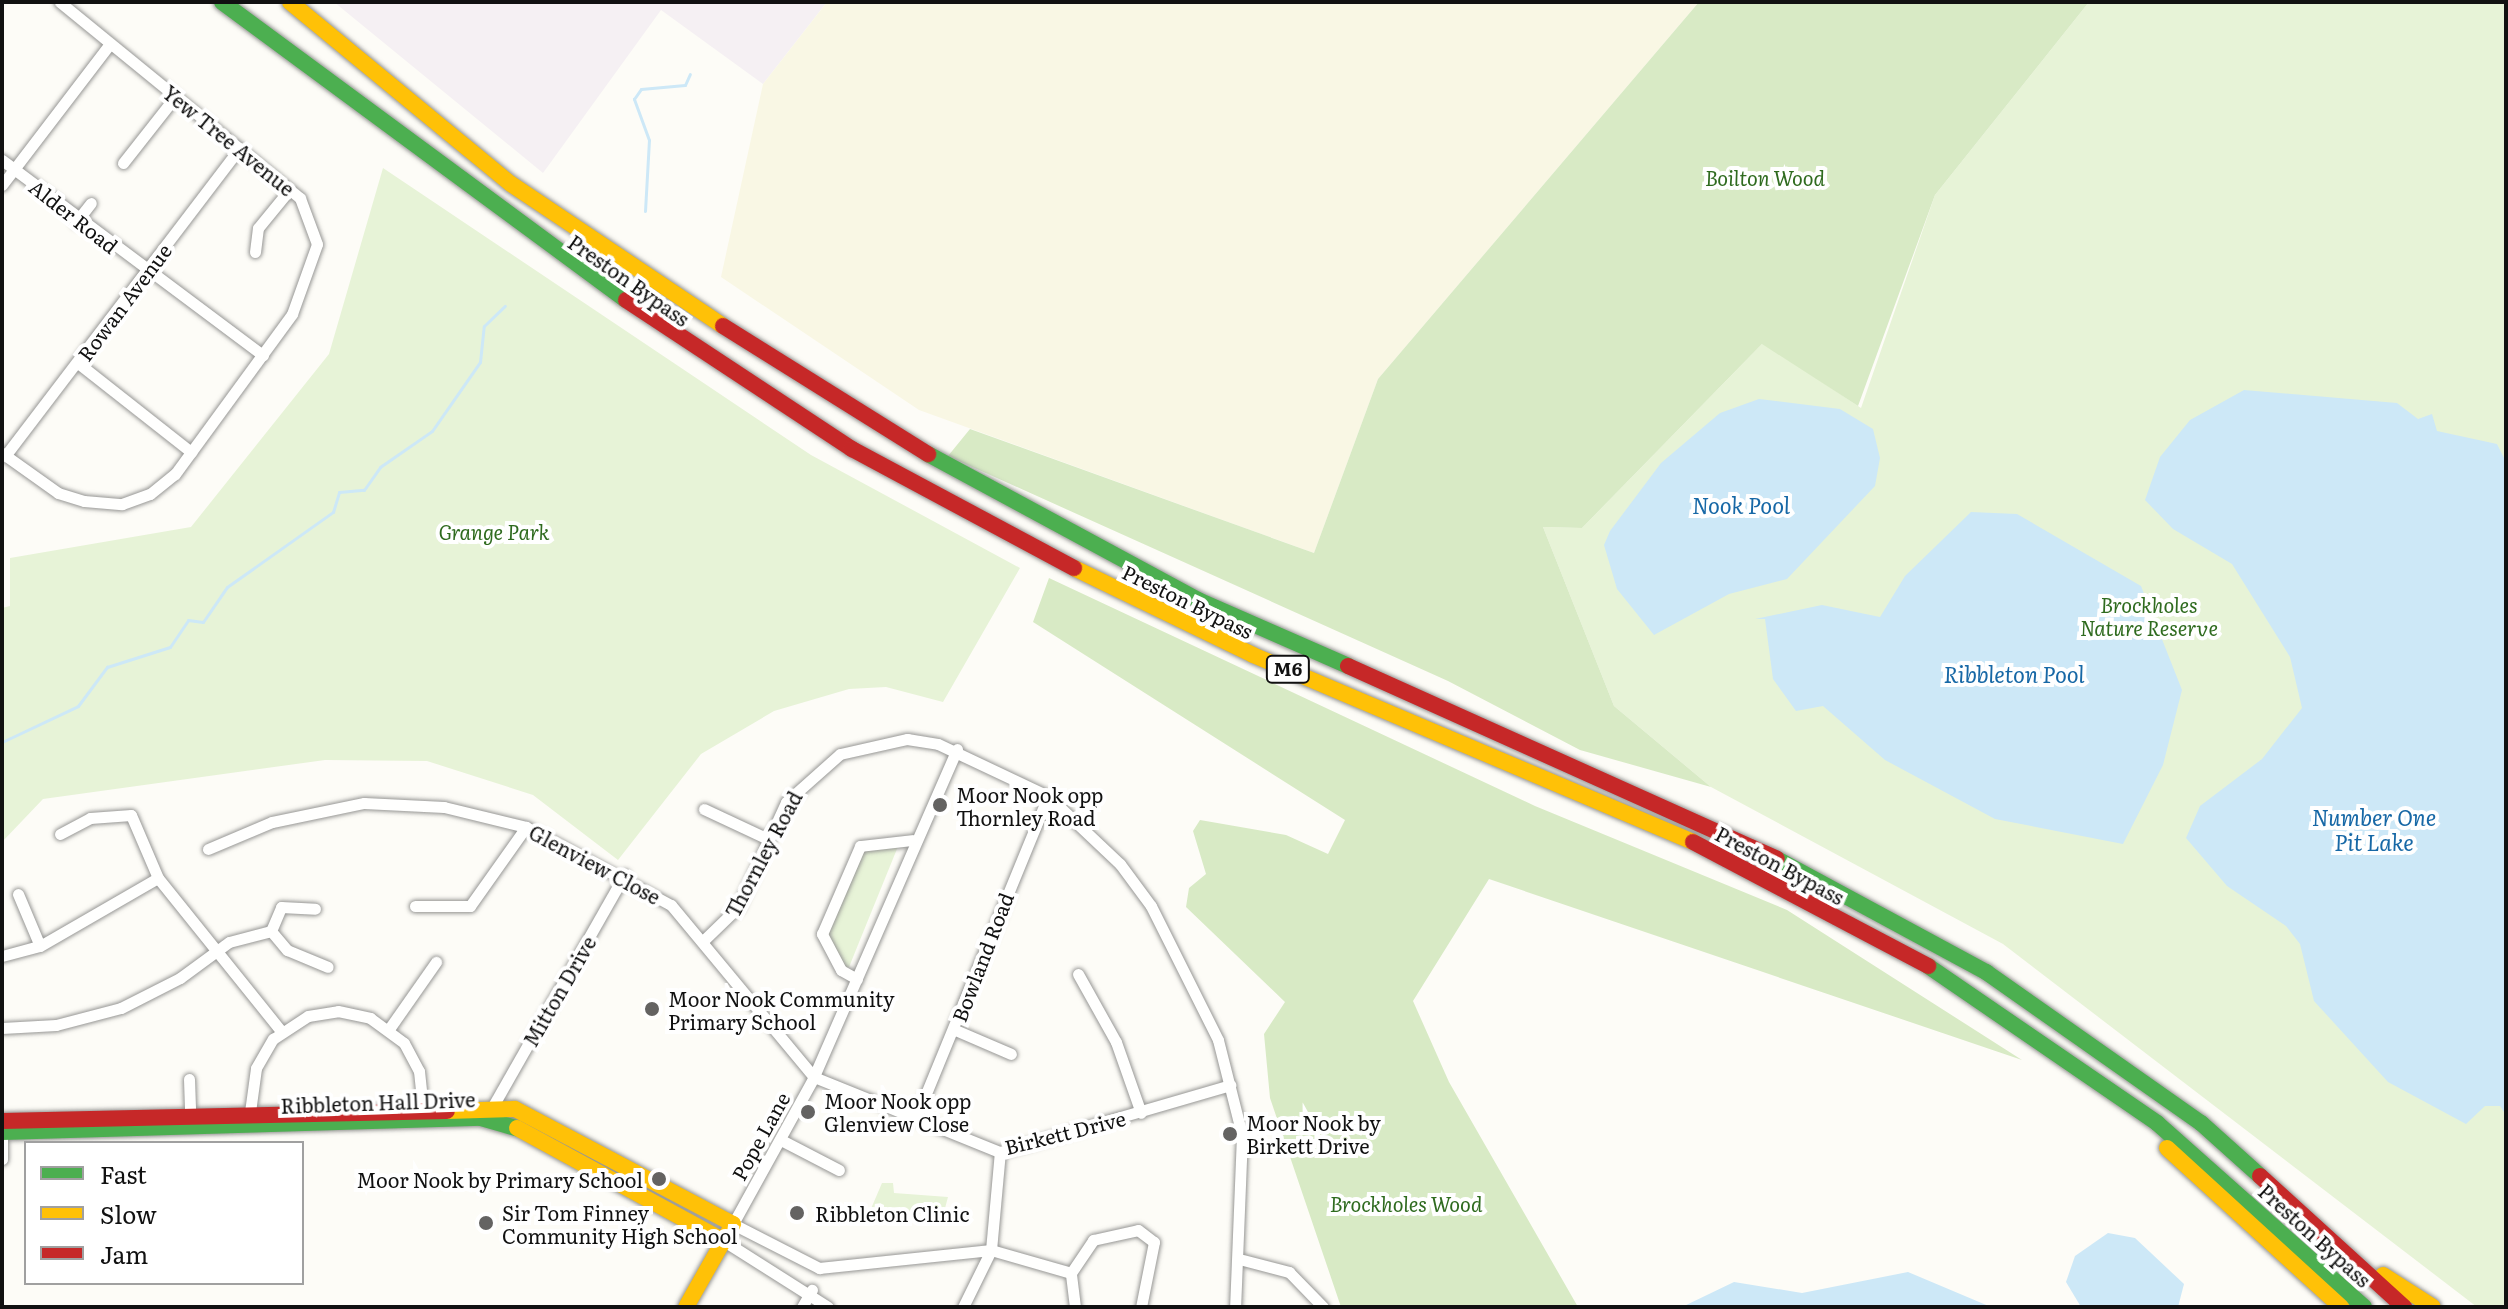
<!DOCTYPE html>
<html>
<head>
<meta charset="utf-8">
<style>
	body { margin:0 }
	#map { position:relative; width:2508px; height:1309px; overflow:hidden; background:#fdfcf7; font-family:Literata,serif }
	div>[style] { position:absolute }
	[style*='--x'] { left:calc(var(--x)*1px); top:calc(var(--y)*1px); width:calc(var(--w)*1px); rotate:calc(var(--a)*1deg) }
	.industrial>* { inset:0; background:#f5f0f3 }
	.farmland>* { inset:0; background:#f9f7e4 }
	.green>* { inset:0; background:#e7f3d7 }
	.forest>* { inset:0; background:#d8eac5 }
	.water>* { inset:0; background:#cde8f7 }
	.stream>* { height:3px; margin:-1.5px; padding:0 1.5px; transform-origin:1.5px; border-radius:1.5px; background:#cde8f7 }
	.roads { filter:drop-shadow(0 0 2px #979795) drop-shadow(0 0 2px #979795) }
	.street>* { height:11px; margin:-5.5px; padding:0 5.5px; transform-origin:5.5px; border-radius:5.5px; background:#fffffe }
	.fast>* { height:16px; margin:-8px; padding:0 8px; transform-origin:8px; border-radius:8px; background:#4caf50 }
	.slow>* { height:16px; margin:-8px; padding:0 8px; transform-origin:8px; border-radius:8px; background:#ffc107 }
	.jam>* { height:16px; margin:-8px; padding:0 8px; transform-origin:8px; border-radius:8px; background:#c62828 }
	.dots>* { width:22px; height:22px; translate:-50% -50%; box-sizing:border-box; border:4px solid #fff; border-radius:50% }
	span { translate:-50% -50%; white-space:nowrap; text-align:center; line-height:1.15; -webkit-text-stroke:8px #fff; paint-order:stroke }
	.shield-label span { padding:2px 6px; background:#fff; border:2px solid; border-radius:6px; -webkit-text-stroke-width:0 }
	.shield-label { font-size:18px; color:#111; font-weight:700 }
	.street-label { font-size:20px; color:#111 }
	.park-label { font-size:20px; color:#2f6b1f; font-style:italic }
	.poi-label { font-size:20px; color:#111 }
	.left { translate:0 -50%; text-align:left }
	.right { translate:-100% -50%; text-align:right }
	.water-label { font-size:22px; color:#1768a6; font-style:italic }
	.frame { position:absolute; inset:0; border:4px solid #111; pointer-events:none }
	.legend { position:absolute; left:24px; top:1141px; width:280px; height:144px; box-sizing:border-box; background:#fff; border:2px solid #a0a0a0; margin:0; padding:10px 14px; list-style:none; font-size:24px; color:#111 }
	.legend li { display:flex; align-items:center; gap:16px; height:40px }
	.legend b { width:40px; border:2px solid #a0a0a0 }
</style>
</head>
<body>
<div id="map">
	<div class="industrial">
		<i style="clip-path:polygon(334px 2px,827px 2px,763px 84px,661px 10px,543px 173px)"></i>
	</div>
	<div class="farmland">
		<i style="clip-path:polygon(827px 2px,1699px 2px,1378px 379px,1314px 553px,919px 410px,721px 277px,763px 84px)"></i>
	</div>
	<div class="green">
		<i style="clip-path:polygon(2089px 2px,2506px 2px,2506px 1307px,2477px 1307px,2003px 944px,1711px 787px,1614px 706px,1543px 527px,1582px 528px,1763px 343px,1861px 408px,1935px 195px)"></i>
		<i style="clip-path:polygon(383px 168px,811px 455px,1020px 568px,943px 702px,886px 687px,849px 689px,774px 711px,701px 754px,618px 860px,533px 795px,427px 761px,325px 760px,43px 799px,2px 842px,2px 608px,10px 606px,10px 558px,191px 527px,329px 354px)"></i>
		<i style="clip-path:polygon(899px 844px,849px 967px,846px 968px,827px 934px,861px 852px)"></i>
		<i style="clip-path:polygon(882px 1183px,893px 1183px,894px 1193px,948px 1197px,944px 1212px,867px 1218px)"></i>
	</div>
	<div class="forest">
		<i style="clip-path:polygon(1699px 2px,2089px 2px,1935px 195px,1858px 406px,1762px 344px,1582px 528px,1543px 527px,1614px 706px,1711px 787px,1580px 750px,1448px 681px,948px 456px,970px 429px,1314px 553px,1378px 379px)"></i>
		<i style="clip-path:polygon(1049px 578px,1535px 806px,1787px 910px,2022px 1060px,1489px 879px,1413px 1001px,1449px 1082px,1578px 1307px,1341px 1307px,1270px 1098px,1264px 1034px,1285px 1002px,1186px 907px,1189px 888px,1206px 874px,1193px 831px,1200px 820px,1286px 835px,1328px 854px,1345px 820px,1033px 622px)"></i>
	</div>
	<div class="water">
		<i style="clip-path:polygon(2244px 390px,2397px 403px,2418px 419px,2432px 414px,2437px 431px,2497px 444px,2506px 462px,2506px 1115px,2500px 1106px,2485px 1106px,2466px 1124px,2388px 1082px,2314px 1001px,2300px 944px,2286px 926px,2227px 886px,2186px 838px,2200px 806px,2262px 759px,2302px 708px,2290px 657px,2232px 564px,2173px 529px,2145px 500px,2160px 457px,2190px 420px)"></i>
		<i style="clip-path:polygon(1759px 399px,1840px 409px,1873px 429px,1880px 458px,1875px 486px,1787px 579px,1729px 594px,1654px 635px,1617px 589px,1604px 545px,1610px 531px,1661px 463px,1720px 413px)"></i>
		<i style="clip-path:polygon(1971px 512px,2017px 514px,2141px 586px,2182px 690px,2163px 765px,2123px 844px,1995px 819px,1885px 760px,1823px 706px,1796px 711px,1773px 679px,1765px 619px,1755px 619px,1822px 605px,1880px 617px,1905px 576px)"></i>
		<i style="clip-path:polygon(2108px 1233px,2135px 1238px,2184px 1284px,2178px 1307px,2081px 1307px,2066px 1282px,2075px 1256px)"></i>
		<i style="clip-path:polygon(1908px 1272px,1991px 1307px,1682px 1307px,1734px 1282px,1802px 1293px)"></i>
	</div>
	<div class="stream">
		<i style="--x:645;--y:211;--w:71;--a:-86.8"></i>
		<i style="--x:649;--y:140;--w:44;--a:-110.1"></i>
		<i style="--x:634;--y:99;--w:12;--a:-55"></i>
		<i style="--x:641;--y:89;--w:44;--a:-5.2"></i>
		<i style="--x:685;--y:85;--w:12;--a:-66"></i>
		<i style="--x:2;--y:742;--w:84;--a:-25.3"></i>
		<i style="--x:78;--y:706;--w:49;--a:-53.4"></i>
		<i style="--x:107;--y:667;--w:66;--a:-17.6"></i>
		<i style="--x:170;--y:647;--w:32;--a:-56"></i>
		<i style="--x:188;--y:620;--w:15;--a:8"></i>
		<i style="--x:203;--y:622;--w:42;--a:-55.6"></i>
		<i style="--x:227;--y:587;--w:130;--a:-35.3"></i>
		<i style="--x:333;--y:512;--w:21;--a:-73"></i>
		<i style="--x:339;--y:492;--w:25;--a:-5"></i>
		<i style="--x:364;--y:490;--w:28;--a:-55"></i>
		<i style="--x:380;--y:467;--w:63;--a:-34.7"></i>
		<i style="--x:432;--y:431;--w:84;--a:-55.2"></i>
		<i style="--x:480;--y:362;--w:36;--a:-84"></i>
		<i style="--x:484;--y:326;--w:29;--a:-44"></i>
	</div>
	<div class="roads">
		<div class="street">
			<i style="--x:2;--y:160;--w:326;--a:36.8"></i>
			<i style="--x:123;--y:163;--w:84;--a:-51.8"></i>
			<i style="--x:2;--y:185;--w:176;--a:-52.6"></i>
			<i style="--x:76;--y:222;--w:24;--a:-52"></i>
			<i style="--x:255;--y:252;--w:24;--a:-83"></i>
			<i style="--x:258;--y:228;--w:50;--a:-50.6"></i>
			<i style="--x:78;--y:363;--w:144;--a:38.2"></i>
			<i style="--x:2;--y:453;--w:69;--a:35.5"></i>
			<i style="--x:58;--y:493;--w:27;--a:17"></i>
			<i style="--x:84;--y:501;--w:38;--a:5"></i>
			<i style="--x:122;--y:504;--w:30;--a:-20"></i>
			<i style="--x:150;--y:494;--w:32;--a:-39"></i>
			<i style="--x:175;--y:474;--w:198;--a:-53.8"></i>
			<i style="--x:292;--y:314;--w:74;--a:-70.3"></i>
			<i style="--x:317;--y:244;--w:49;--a:-110.3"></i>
			<i style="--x:300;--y:198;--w:310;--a:-140.8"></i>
			<i style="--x:5;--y:456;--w:387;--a:-52.7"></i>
			<i style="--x:957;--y:749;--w:358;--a:113.6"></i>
			<i style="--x:814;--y:1077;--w:168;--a:118.9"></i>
			<i style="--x:733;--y:1224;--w:97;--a:27.1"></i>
			<i style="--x:819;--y:1268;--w:173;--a:-6"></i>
			<i style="--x:991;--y:1250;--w:83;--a:16"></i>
			<i style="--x:704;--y:809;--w:71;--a:25.1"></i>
			<i style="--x:60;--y:834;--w:34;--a:-28"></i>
			<i style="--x:90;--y:818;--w:41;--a:-4.2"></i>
			<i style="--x:131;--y:815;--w:69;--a:66.8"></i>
			<i style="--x:158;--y:878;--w:196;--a:51.2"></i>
			<i style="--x:208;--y:849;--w:69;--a:-22.9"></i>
			<i style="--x:272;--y:822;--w:94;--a:-11.7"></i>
			<i style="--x:364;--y:803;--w:80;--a:2.9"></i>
			<i style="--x:444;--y:807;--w:84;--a:13.7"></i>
			<i style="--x:526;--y:827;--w:165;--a:28.3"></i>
			<i style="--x:671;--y:905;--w:224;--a:50.3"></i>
			<i style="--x:814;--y:1077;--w:201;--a:22"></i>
			<i style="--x:1000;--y:1152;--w:240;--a:-16.2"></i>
			<i style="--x:18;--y:894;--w:56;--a:67.1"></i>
			<i style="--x:40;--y:946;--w:136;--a:-30"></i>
			<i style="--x:415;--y:906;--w:55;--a:0"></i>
			<i style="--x:470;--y:906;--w:97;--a:-54.7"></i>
			<i style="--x:271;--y:931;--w:25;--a:50"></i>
			<i style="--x:287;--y:950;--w:44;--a:22.5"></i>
			<i style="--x:705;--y:939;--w:46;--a:-44.1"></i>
			<i style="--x:738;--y:907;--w:115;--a:-65.4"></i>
			<i style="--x:786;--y:802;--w:72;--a:-41.6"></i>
			<i style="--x:840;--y:754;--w:69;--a:-12.6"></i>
			<i style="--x:907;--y:739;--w:31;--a:9"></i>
			<i style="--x:938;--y:744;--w:122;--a:25.3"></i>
			<i style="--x:1048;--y:796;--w:99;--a:43.4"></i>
			<i style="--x:1120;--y:864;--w:52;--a:53.6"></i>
			<i style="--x:1151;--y:906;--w:150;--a:63.4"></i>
			<i style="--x:1218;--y:1040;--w:98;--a:75.8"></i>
			<i style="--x:1242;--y:1135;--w:172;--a:92.3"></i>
			<i style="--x:2;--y:956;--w:39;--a:-15"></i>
			<i style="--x:1078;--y:974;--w:78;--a:60.8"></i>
			<i style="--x:1116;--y:1042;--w:75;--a:70.6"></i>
			<i style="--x:857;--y:979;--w:18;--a:-151"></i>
			<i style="--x:841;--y:970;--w:41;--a:-117.8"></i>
			<i style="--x:822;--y:934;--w:96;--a:-66.6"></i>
			<i style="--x:860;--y:846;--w:53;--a:-6.5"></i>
			<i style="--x:2;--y:1028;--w:54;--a:-3.2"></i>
			<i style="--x:56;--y:1025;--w:67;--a:-14.7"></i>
			<i style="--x:121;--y:1008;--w:66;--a:-27"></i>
			<i style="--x:180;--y:978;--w:61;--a:-36.3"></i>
			<i style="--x:229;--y:942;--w:43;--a:-14.7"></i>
			<i style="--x:271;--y:931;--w:26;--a:-67"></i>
			<i style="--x:281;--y:907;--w:34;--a:3"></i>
			<i style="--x:389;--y:1029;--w:82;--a:-55"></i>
			<i style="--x:953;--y:1029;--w:63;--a:23.3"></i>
			<i style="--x:189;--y:1079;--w:36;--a:88"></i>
			<i style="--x:493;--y:1106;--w:266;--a:-60.4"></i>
			<i style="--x:250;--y:1112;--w:44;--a:-82.2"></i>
			<i style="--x:256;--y:1068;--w:34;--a:-60"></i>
			<i style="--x:273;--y:1039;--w:42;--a:-33.3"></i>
			<i style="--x:308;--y:1016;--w:30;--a:-9"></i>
			<i style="--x:338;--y:1011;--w:33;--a:12"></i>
			<i style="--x:370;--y:1018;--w:42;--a:36.3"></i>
			<i style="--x:404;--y:1043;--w:32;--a:62"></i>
			<i style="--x:419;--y:1071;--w:36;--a:84"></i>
			<i style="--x:916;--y:1118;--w:348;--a:-67.7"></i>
			<i style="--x:783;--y:1141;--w:63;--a:27.4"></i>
			<i style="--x:2;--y:1159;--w:27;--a:-90"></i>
			<i style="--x:724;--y:1241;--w:123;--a:32.4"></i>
			<i style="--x:1243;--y:1260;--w:48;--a:14.6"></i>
			<i style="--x:1289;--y:1272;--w:49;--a:45.8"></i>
			<i style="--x:802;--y:1307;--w:20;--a:-60"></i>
			<i style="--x:963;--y:1307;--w:64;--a:-63.8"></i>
			<i style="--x:991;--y:1250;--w:98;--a:-84.8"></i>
			<i style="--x:1075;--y:1307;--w:34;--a:-97"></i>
			<i style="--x:1071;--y:1273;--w:40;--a:-56"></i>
			<i style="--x:1093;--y:1240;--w:46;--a:-12.5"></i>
			<i style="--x:1138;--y:1230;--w:20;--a:37"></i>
			<i style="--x:1154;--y:1242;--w:66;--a:101.3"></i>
		</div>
		<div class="fast">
			<i style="--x:222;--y:2;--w:502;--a:36.41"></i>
			<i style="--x:928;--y:454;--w:307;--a:28.4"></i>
			<i style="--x:1198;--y:600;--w:164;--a:23.7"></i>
			<i style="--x:1777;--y:859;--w:238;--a:28.4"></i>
			<i style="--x:1986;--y:972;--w:263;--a:35.1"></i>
			<i style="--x:2201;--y:1123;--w:79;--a:41.9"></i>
			<i style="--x:1928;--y:966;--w:278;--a:34.4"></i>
			<i style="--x:2157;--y:1123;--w:277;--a:41.6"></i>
			<i style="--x:2;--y:1132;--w:479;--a:-1.7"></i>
			<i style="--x:481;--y:1118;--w:37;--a:16"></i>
		</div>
		<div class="slow">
			<i style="--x:290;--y:2;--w:286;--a:39.5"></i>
			<i style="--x:511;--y:184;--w:255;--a:33.8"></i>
			<i style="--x:1074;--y:568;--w:199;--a:25.9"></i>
			<i style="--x:1253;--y:655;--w:478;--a:23"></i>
			<i style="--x:447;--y:1111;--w:68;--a:-1.7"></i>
			<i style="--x:515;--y:1109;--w:246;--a:27.8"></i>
			<i style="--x:733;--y:1224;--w:95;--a:119.5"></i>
			<i style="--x:517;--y:1128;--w:236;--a:28.6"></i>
			<i style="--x:2167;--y:1148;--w:236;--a:42.4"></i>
			<i style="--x:2383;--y:1275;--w:59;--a:32.6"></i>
		</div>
		<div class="jam">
			<i style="--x:626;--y:300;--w:271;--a:33.4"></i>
			<i style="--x:852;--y:449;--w:252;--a:28.2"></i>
			<i style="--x:723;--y:326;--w:242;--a:32"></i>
			<i style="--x:1348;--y:666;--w:470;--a:24.2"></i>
			<i style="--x:1693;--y:842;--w:266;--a:27.8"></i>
			<i style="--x:2;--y:1121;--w:445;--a:-1.3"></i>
			<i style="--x:2260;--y:1176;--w:195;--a:42.3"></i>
		</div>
	</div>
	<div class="dots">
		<i style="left:940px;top:805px;background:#646362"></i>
		<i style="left:652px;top:1009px;background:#646362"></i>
		<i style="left:808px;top:1112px;background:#646362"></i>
		<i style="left:1230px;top:1134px;background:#646362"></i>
		<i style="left:659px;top:1179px;background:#646362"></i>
		<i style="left:797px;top:1213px;background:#646362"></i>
		<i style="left:486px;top:1223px;background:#646362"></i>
	</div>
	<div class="shield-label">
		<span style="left:1288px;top:669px">M6</span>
	</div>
	<div class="street-label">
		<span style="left:229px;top:140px;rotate:39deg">Yew Tree Avenue</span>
		<span style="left:74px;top:216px;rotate:38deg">Alder Road</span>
		<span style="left:629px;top:280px;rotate:35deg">Preston Bypass</span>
		<span style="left:124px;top:302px;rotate:-53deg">Rowan Avenue</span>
		<span style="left:1188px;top:601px;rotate:26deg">Preston Bypass</span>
		<span style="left:763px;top:854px;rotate:-62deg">Thornley Road</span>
		<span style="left:595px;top:864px;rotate:28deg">Glenview Close</span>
		<span style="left:1780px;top:865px;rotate:28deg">Preston Bypass</span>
		<span style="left:982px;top:957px;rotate:-69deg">Bowland Road</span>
		<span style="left:559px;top:991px;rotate:-60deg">Mitton Drive</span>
		<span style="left:378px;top:1102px;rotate:-2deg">Ribbleton Hall Drive</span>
		<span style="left:1065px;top:1132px;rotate:-14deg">Birkett Drive</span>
		<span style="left:760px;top:1136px;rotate:-61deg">Pope Lane</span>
		<span style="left:2315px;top:1235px;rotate:42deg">Preston Bypass</span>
	</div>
	<div class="park-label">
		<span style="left:1765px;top:177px">Boilton Wood</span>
		<span style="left:494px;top:531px">Grange Park</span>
		<span style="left:2149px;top:616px">Brockholes<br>Nature Reserve</span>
		<span style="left:1406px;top:1203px">Brockholes Wood</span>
	</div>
	<div class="poi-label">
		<span class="left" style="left:956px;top:806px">Moor Nook opp<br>Thornley Road</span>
		<span class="left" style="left:668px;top:1010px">Moor Nook Community<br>Primary School</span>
		<span class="left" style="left:824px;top:1112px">Moor Nook opp<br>Glenview Close</span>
		<span class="left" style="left:1246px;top:1134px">Moor Nook by<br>Birkett Drive</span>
		<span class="right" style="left:643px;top:1179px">Moor Nook by Primary School</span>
		<span class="left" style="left:502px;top:1224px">Sir Tom Finney<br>Community High School</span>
		<span class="left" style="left:815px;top:1213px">Ribbleton Clinic</span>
	</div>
	<div class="water-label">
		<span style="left:1741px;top:505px">Nook Pool</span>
		<span style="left:2014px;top:674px">Ribbleton Pool</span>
		<span style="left:2374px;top:829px">Number One<br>Pit Lake</span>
	</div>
	<div class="frame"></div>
	<ul class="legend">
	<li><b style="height:10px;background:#4caf50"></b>Fast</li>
	<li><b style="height:10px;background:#ffc107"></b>Slow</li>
	<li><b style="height:10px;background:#c62828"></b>Jam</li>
	</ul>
</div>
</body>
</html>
